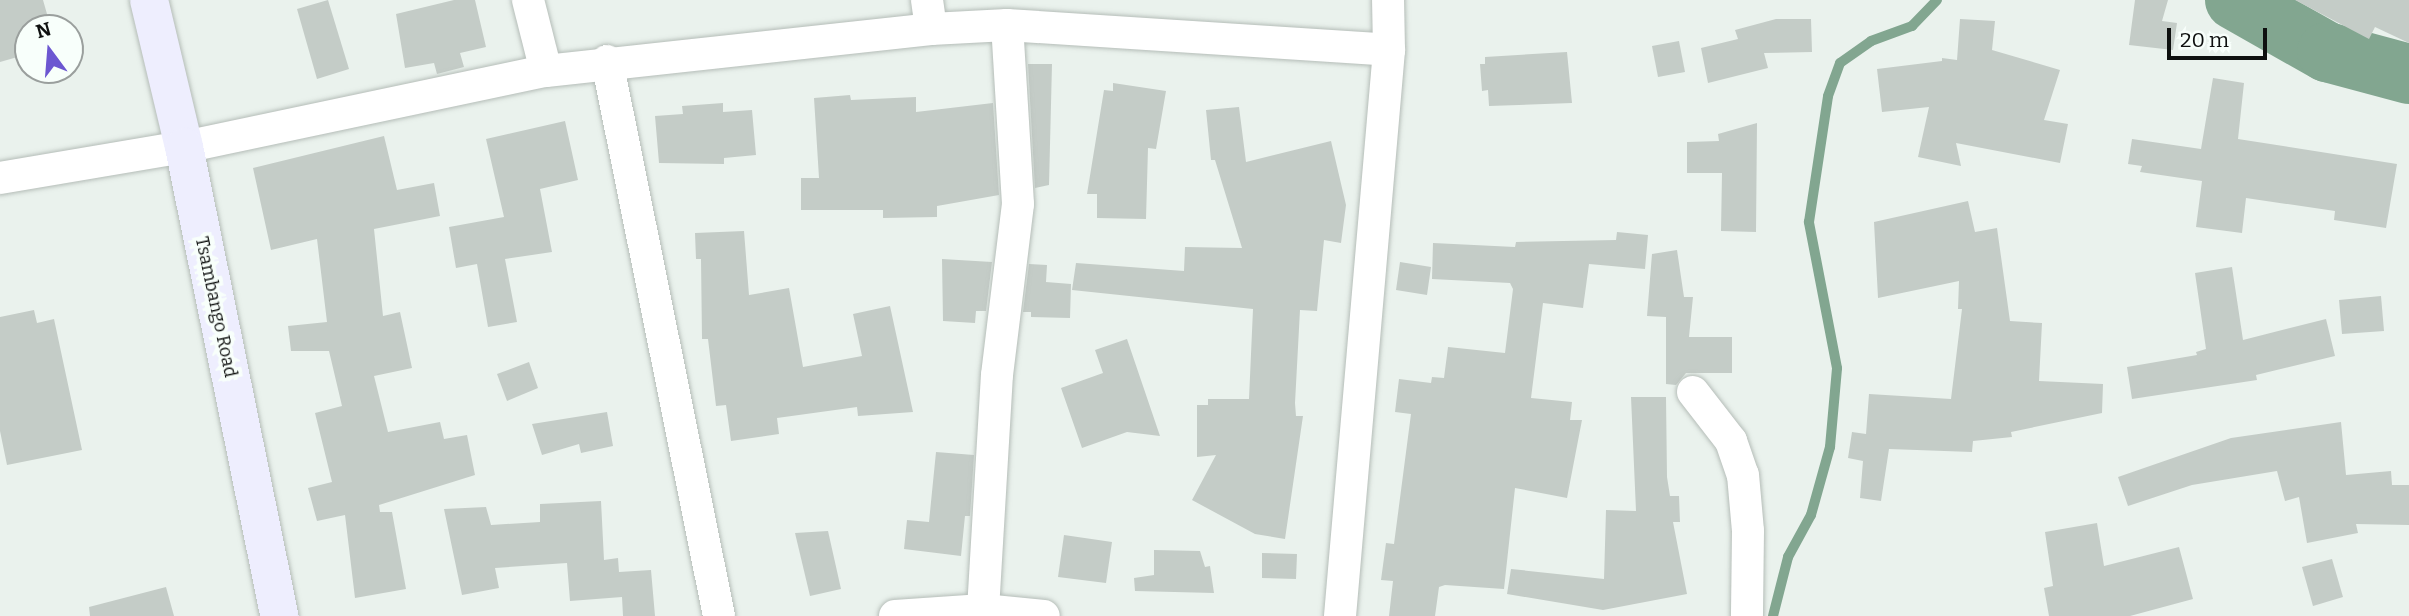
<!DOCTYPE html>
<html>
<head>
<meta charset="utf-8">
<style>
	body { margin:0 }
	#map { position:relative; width:2409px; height:616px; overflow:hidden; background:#eaf2ed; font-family:Bitter,serif }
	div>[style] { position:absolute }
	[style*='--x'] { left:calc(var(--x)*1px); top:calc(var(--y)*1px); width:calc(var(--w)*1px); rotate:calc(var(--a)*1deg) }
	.stream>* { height:10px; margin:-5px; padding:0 5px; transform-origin:5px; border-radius:5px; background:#82a690 }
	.river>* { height:60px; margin:-30px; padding:0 30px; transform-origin:30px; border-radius:30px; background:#82a690 }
	.building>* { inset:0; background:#c4ccc7 }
	.roads { filter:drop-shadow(0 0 2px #b5bdb8) drop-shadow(0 0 2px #b5bdb8) }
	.street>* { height:32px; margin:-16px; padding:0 16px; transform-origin:16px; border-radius:16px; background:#fff }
	.secondary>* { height:38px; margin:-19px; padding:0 19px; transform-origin:19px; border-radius:19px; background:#eeeefe }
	span { translate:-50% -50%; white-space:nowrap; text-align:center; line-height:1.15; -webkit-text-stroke:7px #f8fffb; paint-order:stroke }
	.street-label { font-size:18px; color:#0e100f }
	.north { position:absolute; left:14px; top:14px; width:70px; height:70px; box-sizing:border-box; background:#f8fffb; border:2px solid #9a9f9d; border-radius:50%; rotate:344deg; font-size:19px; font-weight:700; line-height:28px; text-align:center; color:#0e100f }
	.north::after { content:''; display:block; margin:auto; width:24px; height:32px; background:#6c57d1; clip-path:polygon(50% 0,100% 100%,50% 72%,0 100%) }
	.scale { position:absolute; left:2167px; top:28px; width:100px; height:32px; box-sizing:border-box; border:4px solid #0e100f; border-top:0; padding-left:9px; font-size:21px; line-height:24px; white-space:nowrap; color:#0e100f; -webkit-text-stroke:5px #f8fffb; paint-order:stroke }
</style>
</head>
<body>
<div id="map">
	<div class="stream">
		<i style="--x:1773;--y:616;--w:61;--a:-75.7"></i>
		<i style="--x:1788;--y:557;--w:48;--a:-61.3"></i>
		<i style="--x:1811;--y:515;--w:71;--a:-74.4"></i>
		<i style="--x:1830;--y:447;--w:79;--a:-84.9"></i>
		<i style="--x:1837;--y:368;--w:149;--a:-100.9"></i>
		<i style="--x:1809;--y:222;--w:127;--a:-81.4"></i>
		<i style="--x:1828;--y:96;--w:35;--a:-70"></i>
		<i style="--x:1840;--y:63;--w:38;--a:-35"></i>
		<i style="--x:1871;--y:41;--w:44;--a:-20.1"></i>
		<i style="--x:1912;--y:26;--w:36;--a:-46"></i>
	</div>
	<div class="river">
		<i style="--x:2235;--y:0;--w:106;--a:29.5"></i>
		<i style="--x:2327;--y:52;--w:85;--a:15"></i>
	</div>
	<div class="building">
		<i style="clip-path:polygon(0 0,43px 0,51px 28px,28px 28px,28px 54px,0 62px)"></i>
		<i style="clip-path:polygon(328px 0,349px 69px,317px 79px,297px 9px)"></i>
		<i style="clip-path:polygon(454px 0,475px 0,486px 47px,460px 53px,464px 67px,437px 74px,434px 63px,405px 68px,396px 14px)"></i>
		<i style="clip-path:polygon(2135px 0,2168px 0,2162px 21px,2177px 23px,2173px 50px,2129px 45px)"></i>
		<i style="clip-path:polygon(2295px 0,2409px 0,2409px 43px,2375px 27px,2369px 39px)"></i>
		<i style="clip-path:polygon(1776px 19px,1811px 19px,1812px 52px,1764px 53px,1768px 68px,1708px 83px,1701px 48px,1738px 39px,1735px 30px)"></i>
		<i style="clip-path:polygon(1960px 19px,1995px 21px,1992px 50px,2060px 70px,2044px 120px,2068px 124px,2060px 163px,1956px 143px,1961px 166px,1918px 157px,1929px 107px,1882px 112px,1877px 69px,1942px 61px,1942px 58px,1957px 60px)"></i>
		<i style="clip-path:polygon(1679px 41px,1685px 72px,1658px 77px,1652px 46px)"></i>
		<i style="clip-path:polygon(1567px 52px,1572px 103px,1489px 106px,1488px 90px,1482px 91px,1480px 64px,1485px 64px,1485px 57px)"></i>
		<i style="clip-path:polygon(1028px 64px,1052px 64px,1049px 185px,1035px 188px)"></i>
		<i style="clip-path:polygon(2213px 78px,2244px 83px,2238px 139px,2397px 164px,2386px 228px,2334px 220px,2335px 211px,2246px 198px,2242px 233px,2196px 227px,2202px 181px,2140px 172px,2142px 166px,2128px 164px,2132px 139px,2201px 149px)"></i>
		<i style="clip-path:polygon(1113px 83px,1166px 91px,1156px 149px,1148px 148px,1146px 219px,1097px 218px,1097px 194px,1087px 194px,1104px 90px,1113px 91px)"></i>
		<i style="clip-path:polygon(850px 95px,851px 100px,916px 97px,916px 112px,993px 103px,999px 195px,937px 206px,937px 217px,883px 218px,883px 210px,801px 210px,801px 178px,819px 178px,814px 98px)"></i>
		<i style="clip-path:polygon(723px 103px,723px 112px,752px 110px,756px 155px,724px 158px,724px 164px,659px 163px,655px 116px,683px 114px,682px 106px)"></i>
		<i style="clip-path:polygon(1239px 107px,1246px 162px,1331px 141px,1346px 205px,1341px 243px,1324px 240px,1317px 311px,1300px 310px,1295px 403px,1296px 416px,1303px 416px,1285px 539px,1255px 534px,1192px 500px,1216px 455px,1197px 457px,1197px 405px,1208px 405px,1208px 399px,1249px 399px,1253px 309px,1072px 290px,1076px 263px,1184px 271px,1185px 247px,1242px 248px,1215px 160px,1211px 160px,1206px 110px)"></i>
		<i style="clip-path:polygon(565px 121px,578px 180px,540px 189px,552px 252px,505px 259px,517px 322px,488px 327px,477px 264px,456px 268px,449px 227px,504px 217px,486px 139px)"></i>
		<i style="clip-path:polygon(1757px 123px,1756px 232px,1721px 231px,1722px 173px,1687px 173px,1687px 142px,1719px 141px,1718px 134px)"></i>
		<i style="clip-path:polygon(384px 136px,397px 190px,434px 183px,440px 216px,374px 229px,383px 316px,400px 312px,412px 368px,374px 376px,388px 432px,440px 422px,444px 439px,467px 435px,475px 475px,379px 505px,380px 512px,392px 512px,406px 589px,355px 598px,345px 515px,317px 521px,308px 488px,332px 482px,315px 413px,342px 406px,329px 351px,291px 351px,288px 326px,327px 322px,317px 239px,271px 250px,253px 168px)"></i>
		<i style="clip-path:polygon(1968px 201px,1975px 232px,1997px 228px,2010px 321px,2042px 323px,2039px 381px,2103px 384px,2102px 413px,2011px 432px,2012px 437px,1973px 441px,1972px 452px,1889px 449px,1881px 501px,1860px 498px,1863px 461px,1848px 458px,1852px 432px,1866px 434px,1869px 394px,1951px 399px,1962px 309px,1958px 309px,1959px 281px,1878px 298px,1874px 222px)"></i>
		<i style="clip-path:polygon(744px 231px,749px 295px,789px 288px,803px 367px,862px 356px,853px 314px,890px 306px,913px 412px,858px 416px,857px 407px,777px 418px,779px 434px,731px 441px,726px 405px,716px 406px,708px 339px,702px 339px,701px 259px,696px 259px,695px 233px)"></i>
		<i style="clip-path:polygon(1617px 232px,1648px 235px,1645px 269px,1589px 264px,1583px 308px,1543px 303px,1531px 398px,1572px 402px,1570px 420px,1582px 420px,1567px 498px,1515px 488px,1504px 589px,1445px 585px,1439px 587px,1435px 616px,1389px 616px,1393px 581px,1381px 580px,1386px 543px,1394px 544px,1411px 414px,1395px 412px,1399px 379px,1431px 383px,1432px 377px,1444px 378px,1448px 347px,1505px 353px,1513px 289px,1510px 283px,1432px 279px,1433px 243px,1515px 247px,1516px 242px,1616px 240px)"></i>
		<i style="clip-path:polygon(1677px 250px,1684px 297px,1693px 297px,1689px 337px,1732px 337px,1732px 373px,1686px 373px,1676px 385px,1666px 384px,1666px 317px,1647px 316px,1652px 254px)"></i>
		<i style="clip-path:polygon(942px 259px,992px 262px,986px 311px,976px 311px,975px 323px,943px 321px)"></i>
		<i style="clip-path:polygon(1400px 262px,1431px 267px,1427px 295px,1396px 290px)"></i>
		<i style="clip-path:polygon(1029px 264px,1047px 265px,1046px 282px,1071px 284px,1070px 318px,1031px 317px,1031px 312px,1023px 312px)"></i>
		<i style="clip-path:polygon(2232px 267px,2243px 340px,2326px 319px,2335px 356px,2256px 375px,2257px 380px,2132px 399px,2127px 367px,2197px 355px,2196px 352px,2206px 349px,2195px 273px)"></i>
		<i style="clip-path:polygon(2381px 296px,2384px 331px,2342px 334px,2339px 300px)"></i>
		<i style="clip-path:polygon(34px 310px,37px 323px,54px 319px,82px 450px,7px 465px,0 431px,0 317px)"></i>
		<i style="clip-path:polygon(1127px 339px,1160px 436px,1127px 432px,1082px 448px,1061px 388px,1103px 373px,1095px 350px)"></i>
		<i style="clip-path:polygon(529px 362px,538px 388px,507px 401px,497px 374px)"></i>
		<i style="clip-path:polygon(1631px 397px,1666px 397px,1667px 477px,1670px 496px,1679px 496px,1680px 522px,1673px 522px,1687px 594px,1603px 610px,1507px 594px,1511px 569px,1604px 579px,1606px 510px,1636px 511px)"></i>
		<i style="clip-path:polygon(607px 412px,613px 446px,581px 453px,579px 444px,542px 455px,532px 424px)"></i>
		<i style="clip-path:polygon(2341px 422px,2346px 475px,2391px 471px,2392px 485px,2409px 485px,2409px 525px,2356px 524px,2358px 533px,2307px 543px,2299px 497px,2285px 501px,2277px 471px,2192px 485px,2128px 506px,2118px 477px,2231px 438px)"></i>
		<i style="clip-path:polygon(936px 452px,974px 455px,970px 516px,965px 516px,961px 556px,904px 549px,907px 520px,929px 522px)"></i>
		<i style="clip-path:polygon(601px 501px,604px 560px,618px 558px,619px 572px,651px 570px,655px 616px,623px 616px,622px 597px,570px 601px,567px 563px,495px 568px,499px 588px,462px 595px,444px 509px,486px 507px,491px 525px,540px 522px,540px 504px)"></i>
		<i style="clip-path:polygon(2097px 523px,2104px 566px,2179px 547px,2193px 599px,2130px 616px,2049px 616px,2044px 588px,2053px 586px,2045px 532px)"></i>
		<i style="clip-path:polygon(828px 531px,841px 589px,810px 596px,795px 533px)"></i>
		<i style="clip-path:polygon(1064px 535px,1112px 542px,1106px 583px,1058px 577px)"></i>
		<i style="clip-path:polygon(1154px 550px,1200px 551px,1205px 567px,1210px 566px,1214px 593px,1135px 591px,1134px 578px,1154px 575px)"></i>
		<i style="clip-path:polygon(1262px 553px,1297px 554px,1296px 579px,1262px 578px)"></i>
		<i style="clip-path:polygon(2332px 559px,2343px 597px,2313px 606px,2302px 567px)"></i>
		<i style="clip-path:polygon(166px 587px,174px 616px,90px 616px,89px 607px)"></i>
	</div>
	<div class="roads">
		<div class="street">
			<i style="--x:528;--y:0;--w:73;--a:75.8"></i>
			<i style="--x:927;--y:0;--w:29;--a:82"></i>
			<i style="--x:607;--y:61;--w:566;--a:78.59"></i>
			<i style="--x:0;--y:178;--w:187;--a:-9.6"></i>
			<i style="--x:184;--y:147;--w:370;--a:-11.9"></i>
			<i style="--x:546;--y:71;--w:387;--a:-6.2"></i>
			<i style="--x:931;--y:29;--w:76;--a:-3"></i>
			<i style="--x:1007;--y:25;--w:383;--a:3.7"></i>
			<i style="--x:1693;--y:392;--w:62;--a:52.2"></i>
			<i style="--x:1731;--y:441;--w:36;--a:71"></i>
			<i style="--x:1743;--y:475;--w:56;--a:84.9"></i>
			<i style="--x:1748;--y:531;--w:85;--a:90.7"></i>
			<i style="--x:983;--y:610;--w:235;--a:-86.6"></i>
			<i style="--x:997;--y:375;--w:172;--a:-83"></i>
			<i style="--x:1018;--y:204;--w:179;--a:-93.5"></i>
			<i style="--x:895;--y:616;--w:88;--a:-3.9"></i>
			<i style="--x:983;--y:610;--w:61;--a:5.6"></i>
			<i style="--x:1340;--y:616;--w:568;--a:-85.05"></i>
			<i style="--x:1389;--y:50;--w:50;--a:-91.1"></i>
		</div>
		<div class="secondary">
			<i style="--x:149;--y:0;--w:151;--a:76.6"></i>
			<i style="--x:184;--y:147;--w:479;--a:78.5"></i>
		</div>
	</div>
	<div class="street-label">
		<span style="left:216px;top:307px;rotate:78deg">Tsambango Road</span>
	</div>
	<div class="north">N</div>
	<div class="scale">20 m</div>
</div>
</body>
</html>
